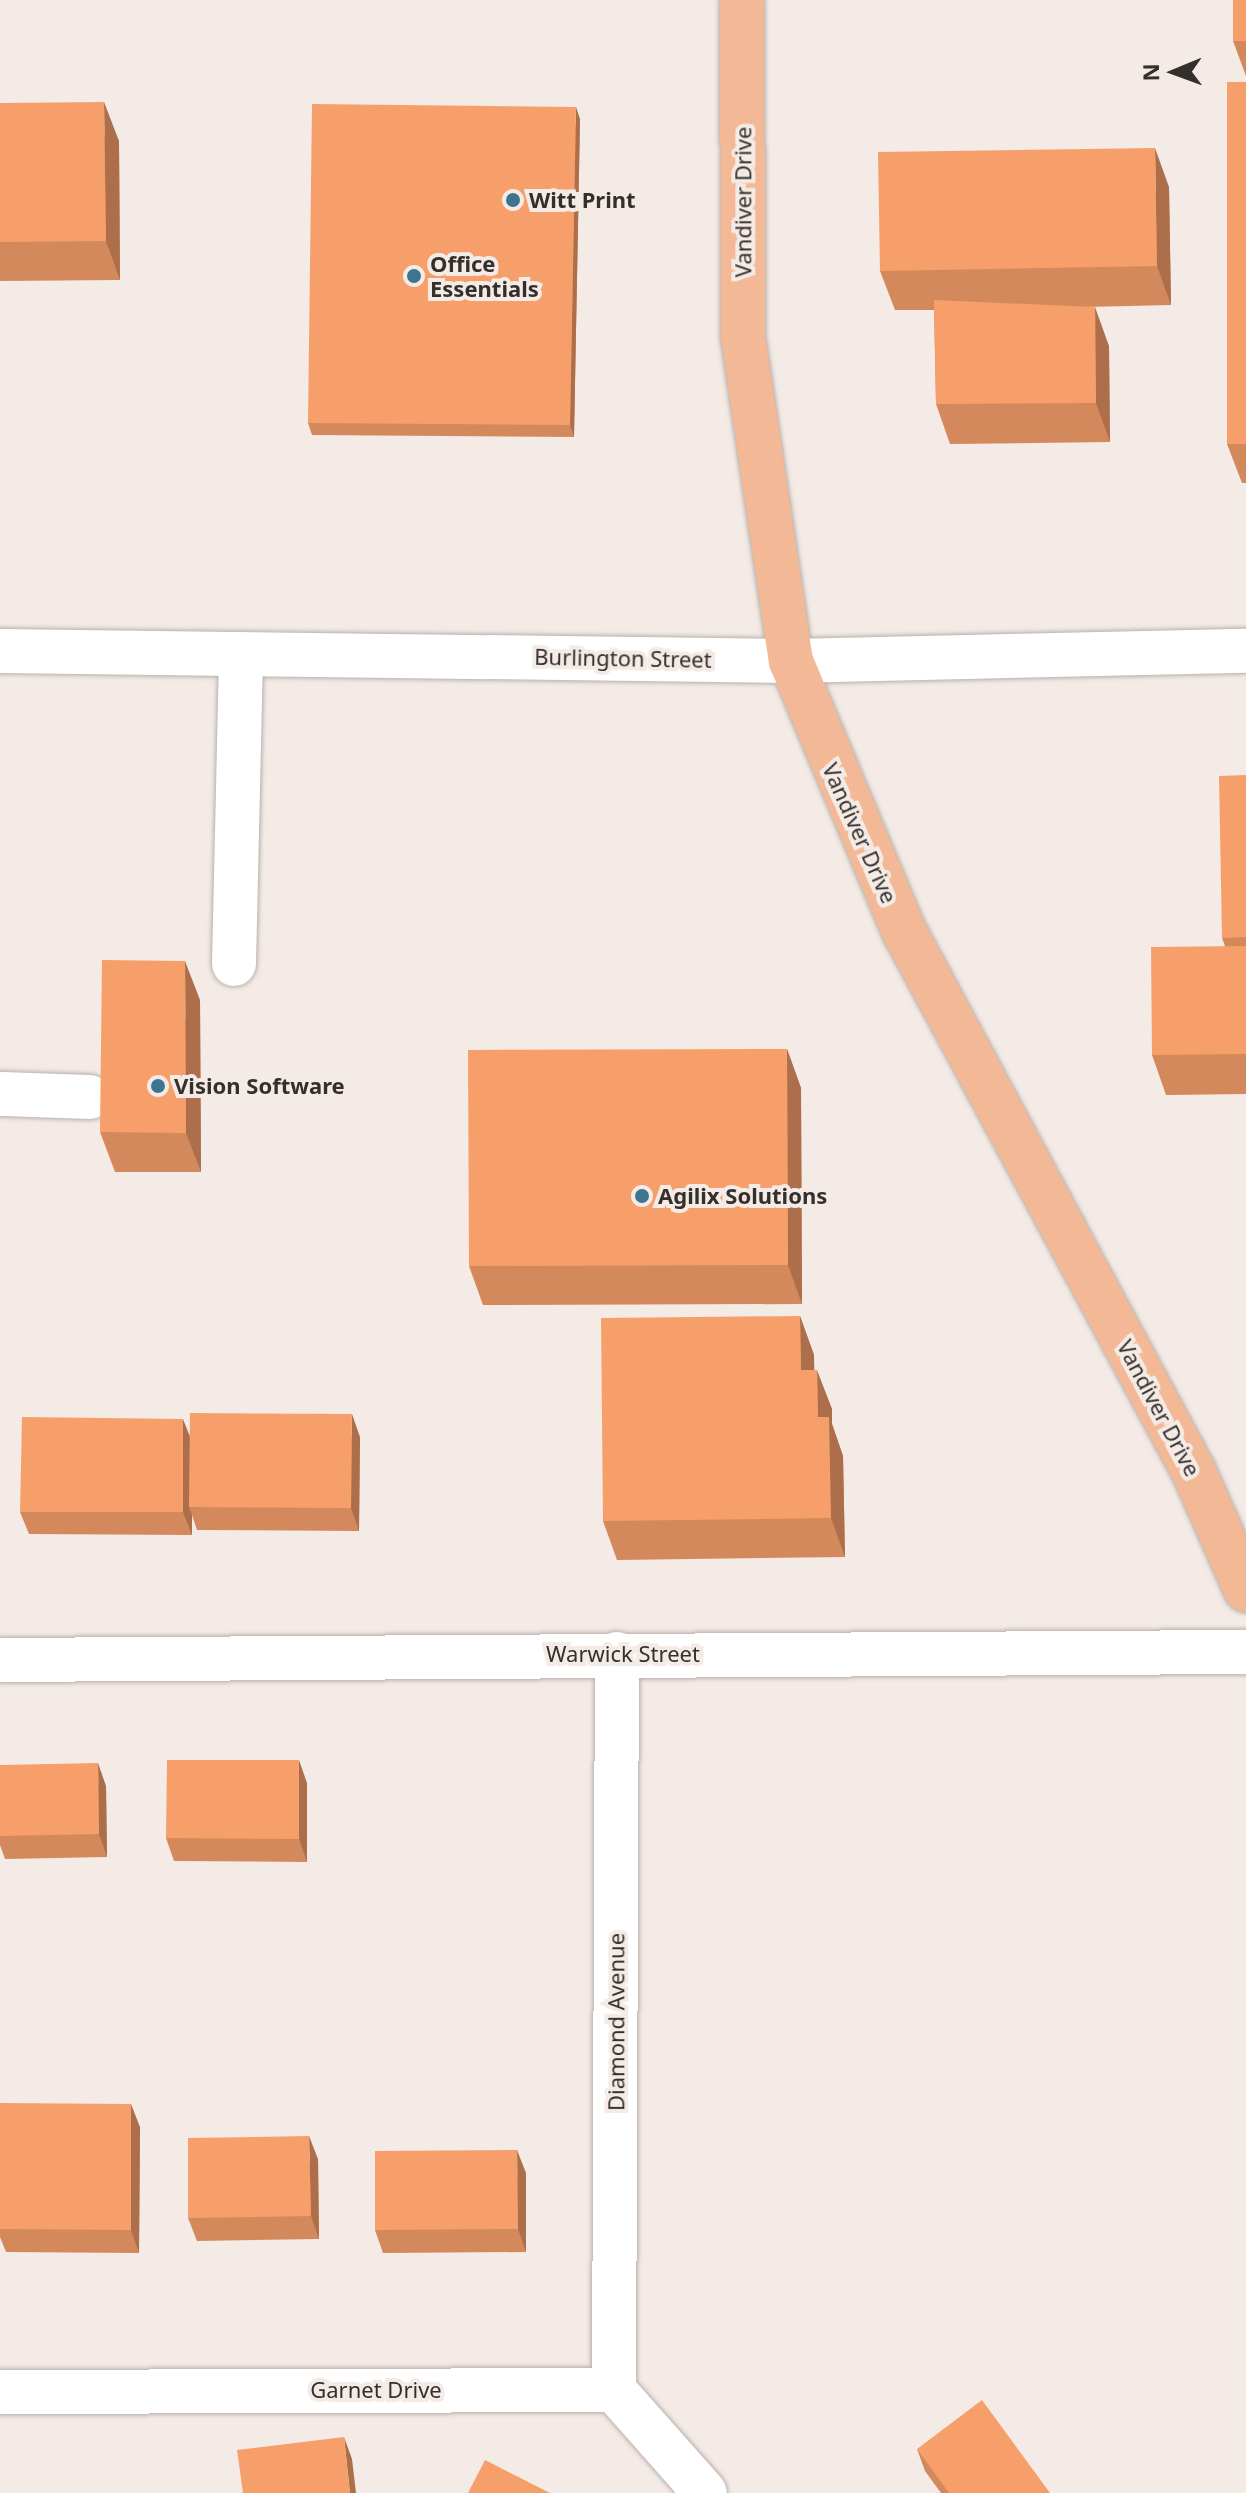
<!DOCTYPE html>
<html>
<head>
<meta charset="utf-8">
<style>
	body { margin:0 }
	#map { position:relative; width:1246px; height:2493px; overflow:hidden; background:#f4ebe6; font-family:"Noto Sans",sans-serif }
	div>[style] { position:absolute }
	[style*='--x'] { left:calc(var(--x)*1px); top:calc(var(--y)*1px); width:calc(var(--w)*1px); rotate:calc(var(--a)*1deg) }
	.roads { filter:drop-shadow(0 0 2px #b9b0ac) drop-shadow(0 0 2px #b9b0ac) }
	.minor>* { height:44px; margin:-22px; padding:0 22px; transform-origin:22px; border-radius:22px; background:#fff }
	.major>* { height:44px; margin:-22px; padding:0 22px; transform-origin:22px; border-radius:22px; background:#f3b996 }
	.wall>* { inset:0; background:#d4895c }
	.shaded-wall>* { inset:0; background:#ad6f4b }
	.building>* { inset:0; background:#f79f6b }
	.dots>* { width:22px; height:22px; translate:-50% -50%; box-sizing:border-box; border:4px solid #f4ebe6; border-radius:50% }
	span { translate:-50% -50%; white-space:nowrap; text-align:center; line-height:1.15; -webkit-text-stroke:8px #f4ebe6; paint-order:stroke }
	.poi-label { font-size:22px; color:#332f2d; font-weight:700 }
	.left { translate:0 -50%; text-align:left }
	.street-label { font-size:22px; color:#332f2d }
	.north { position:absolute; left:1134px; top:32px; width:80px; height:80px; -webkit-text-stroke:6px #f4ebe6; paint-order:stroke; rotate:269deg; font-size:22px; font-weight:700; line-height:32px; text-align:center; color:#332f2d }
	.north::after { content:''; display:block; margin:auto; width:28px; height:36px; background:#332f2d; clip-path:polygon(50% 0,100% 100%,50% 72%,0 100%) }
</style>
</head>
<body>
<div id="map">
	<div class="roads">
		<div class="minor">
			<i style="--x:0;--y:651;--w:791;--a:0.72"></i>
			<i style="--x:791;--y:661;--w:455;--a:-1.3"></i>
			<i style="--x:234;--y:964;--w:310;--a:-88.7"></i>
			<i style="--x:0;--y:1094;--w:90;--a:1.9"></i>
			<i style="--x:0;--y:1660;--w:1246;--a:-0.37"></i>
			<i style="--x:614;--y:2390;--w:736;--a:-89.77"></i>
			<i style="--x:0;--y:2392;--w:614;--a:-0.19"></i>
			<i style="--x:614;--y:2390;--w:137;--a:48.5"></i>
		</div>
		<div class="major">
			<i style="--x:742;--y:0;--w:337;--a:89.8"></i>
			<i style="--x:743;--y:337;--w:328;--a:81.6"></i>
			<i style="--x:791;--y:661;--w:293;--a:67.3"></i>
			<i style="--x:904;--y:931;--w:614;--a:61.81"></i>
			<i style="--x:1194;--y:1472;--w:129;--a:66.2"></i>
		</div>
	</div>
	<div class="wall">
		<i style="clip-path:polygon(1246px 0,1246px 76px,1233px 41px)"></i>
		<i style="clip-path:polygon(1246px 82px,1246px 483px,1242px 483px,1227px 444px)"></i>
		<i style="clip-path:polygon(0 103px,119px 141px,120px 280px,0 281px)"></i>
		<i style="clip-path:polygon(580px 119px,574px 437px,312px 435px,308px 423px)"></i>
		<i style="clip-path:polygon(1169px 187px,1171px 305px,1086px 307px,1109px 346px,1110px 442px,950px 444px,936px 404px,934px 310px,895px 310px,880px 271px)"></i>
		<i style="clip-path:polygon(1246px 775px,1246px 1094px,1166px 1095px,1152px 1055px,1225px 946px,1222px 938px)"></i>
		<i style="clip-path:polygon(200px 1000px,201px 1172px,115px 1172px,100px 1132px)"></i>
		<i style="clip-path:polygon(787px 1049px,801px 1088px,802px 1304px,483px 1305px,469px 1266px)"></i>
		<i style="clip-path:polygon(800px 1316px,814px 1355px,814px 1370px,832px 1409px,832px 1424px,843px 1456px,845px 1557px,617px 1560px,603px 1521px)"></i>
		<i style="clip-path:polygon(189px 1435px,360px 1437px,359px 1531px,197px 1530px,192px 1515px,192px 1535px,29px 1534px,20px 1512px)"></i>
		<i style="clip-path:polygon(0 1765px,106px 1786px,107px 1857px,5px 1859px,0 1845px)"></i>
		<i style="clip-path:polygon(307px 1783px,307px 1862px,174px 1861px,166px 1838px)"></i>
		<i style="clip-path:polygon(0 2103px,140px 2127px,139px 2253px,6px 2252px,0 2237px)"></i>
		<i style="clip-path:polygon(318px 2159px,319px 2239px,197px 2241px,188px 2218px)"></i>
		<i style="clip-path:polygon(526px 2173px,526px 2252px,383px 2253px,375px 2230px)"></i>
		<i style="clip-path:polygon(917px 2449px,1050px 2493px,941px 2493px,925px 2471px)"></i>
	</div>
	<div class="shaded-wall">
		<i style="clip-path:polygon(104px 102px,119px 141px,120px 280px,106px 241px)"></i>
		<i style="clip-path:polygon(576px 107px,580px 119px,574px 437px,570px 425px)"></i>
		<i style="clip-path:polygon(1155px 148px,1169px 187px,1171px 305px,1157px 266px)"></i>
		<i style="clip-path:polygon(1095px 307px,1109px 346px,1110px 442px,1096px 403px)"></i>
		<i style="clip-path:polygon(185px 961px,200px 1000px,201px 1172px,186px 1133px)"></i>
		<i style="clip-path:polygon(787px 1049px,801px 1088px,802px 1304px,788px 1265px)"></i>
		<i style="clip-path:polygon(800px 1316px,814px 1355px,815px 1409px,801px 1370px)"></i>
		<i style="clip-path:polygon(817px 1370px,832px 1409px,832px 1424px,843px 1456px,845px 1557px,831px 1518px,818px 1417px)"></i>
		<i style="clip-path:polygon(352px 1414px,360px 1437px,359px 1531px,351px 1508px)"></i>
		<i style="clip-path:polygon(183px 1419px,192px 1442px,189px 1507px,192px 1515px,192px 1535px,183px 1512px)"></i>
		<i style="clip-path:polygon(299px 1760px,307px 1783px,307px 1862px,299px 1839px)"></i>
		<i style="clip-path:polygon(98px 1763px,106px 1786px,107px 1857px,99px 1834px)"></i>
		<i style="clip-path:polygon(131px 2104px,140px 2127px,139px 2253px,131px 2230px)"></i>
		<i style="clip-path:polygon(309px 2136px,318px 2159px,319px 2239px,311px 2216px)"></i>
		<i style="clip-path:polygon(517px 2150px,526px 2173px,526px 2252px,518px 2229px)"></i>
		<i style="clip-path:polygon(344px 2437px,352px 2459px,356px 2493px,350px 2493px)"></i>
	</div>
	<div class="building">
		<i style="clip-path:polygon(1233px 0,1246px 0,1246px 41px,1233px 41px)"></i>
		<i style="clip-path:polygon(1227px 82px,1246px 82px,1246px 444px,1227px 444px)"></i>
		<i style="clip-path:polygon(104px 102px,106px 241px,0 242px,0 103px)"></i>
		<i style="clip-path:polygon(312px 104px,576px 107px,570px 425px,308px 423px)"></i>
		<i style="clip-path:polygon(1155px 148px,1157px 266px,880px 271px,878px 152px)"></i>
		<i style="clip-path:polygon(934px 300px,1095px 307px,1096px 403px,936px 404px)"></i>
		<i style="clip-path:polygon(1246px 775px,1246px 937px,1222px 938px,1219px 776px)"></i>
		<i style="clip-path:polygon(1246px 946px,1246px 1054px,1152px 1055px,1151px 947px)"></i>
		<i style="clip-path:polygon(102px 960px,185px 961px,186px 1133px,100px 1132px)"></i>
		<i style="clip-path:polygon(787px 1049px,788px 1265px,469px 1266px,468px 1050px)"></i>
		<i style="clip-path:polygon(800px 1316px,801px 1370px,817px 1370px,818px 1417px,829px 1417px,831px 1518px,603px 1521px,601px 1318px)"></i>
		<i style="clip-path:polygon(190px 1413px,352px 1414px,351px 1508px,189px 1507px)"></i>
		<i style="clip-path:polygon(22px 1417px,183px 1419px,183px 1512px,20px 1512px)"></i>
		<i style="clip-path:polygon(167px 1760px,299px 1760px,299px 1839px,166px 1838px)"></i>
		<i style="clip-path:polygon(98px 1763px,99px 1834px,0 1836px,0 1765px)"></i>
		<i style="clip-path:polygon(0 2103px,131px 2104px,131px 2230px,0 2229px)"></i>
		<i style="clip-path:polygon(309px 2136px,311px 2216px,188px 2218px,188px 2138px)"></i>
		<i style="clip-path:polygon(517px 2150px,518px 2229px,375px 2230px,375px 2151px)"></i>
		<i style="clip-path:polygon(982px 2400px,1050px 2493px,949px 2493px,917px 2449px)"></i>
		<i style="clip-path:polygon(344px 2437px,350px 2493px,243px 2493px,237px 2450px)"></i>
		<i style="clip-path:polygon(485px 2460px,550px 2493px,468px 2493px)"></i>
	</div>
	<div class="dots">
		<i style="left:513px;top:200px;background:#3d758f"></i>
		<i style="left:414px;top:276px;background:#3d758f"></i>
		<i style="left:158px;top:1086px;background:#3d758f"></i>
		<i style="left:642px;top:1196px;background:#3d758f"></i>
	</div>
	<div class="poi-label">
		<span class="left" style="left:529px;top:200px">Witt Print</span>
		<span class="left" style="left:430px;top:276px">Office<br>Essentials</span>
		<span class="left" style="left:174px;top:1086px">Vision Software</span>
		<span class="left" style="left:658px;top:1196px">Agilix Solutions</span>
	</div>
	<div class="street-label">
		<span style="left:743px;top:202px;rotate:-90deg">Vandiver Drive</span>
		<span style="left:623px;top:658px;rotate:1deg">Burlington Street</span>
		<span style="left:860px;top:833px;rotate:66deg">Vandiver Drive</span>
		<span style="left:1159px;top:1408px;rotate:62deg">Vandiver Drive</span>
		<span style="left:623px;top:1654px">Warwick Street</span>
		<span style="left:616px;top:2022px;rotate:-90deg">Diamond Avenue</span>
		<span style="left:376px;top:2390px">Garnet Drive</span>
	</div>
	<div class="north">N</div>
</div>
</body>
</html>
